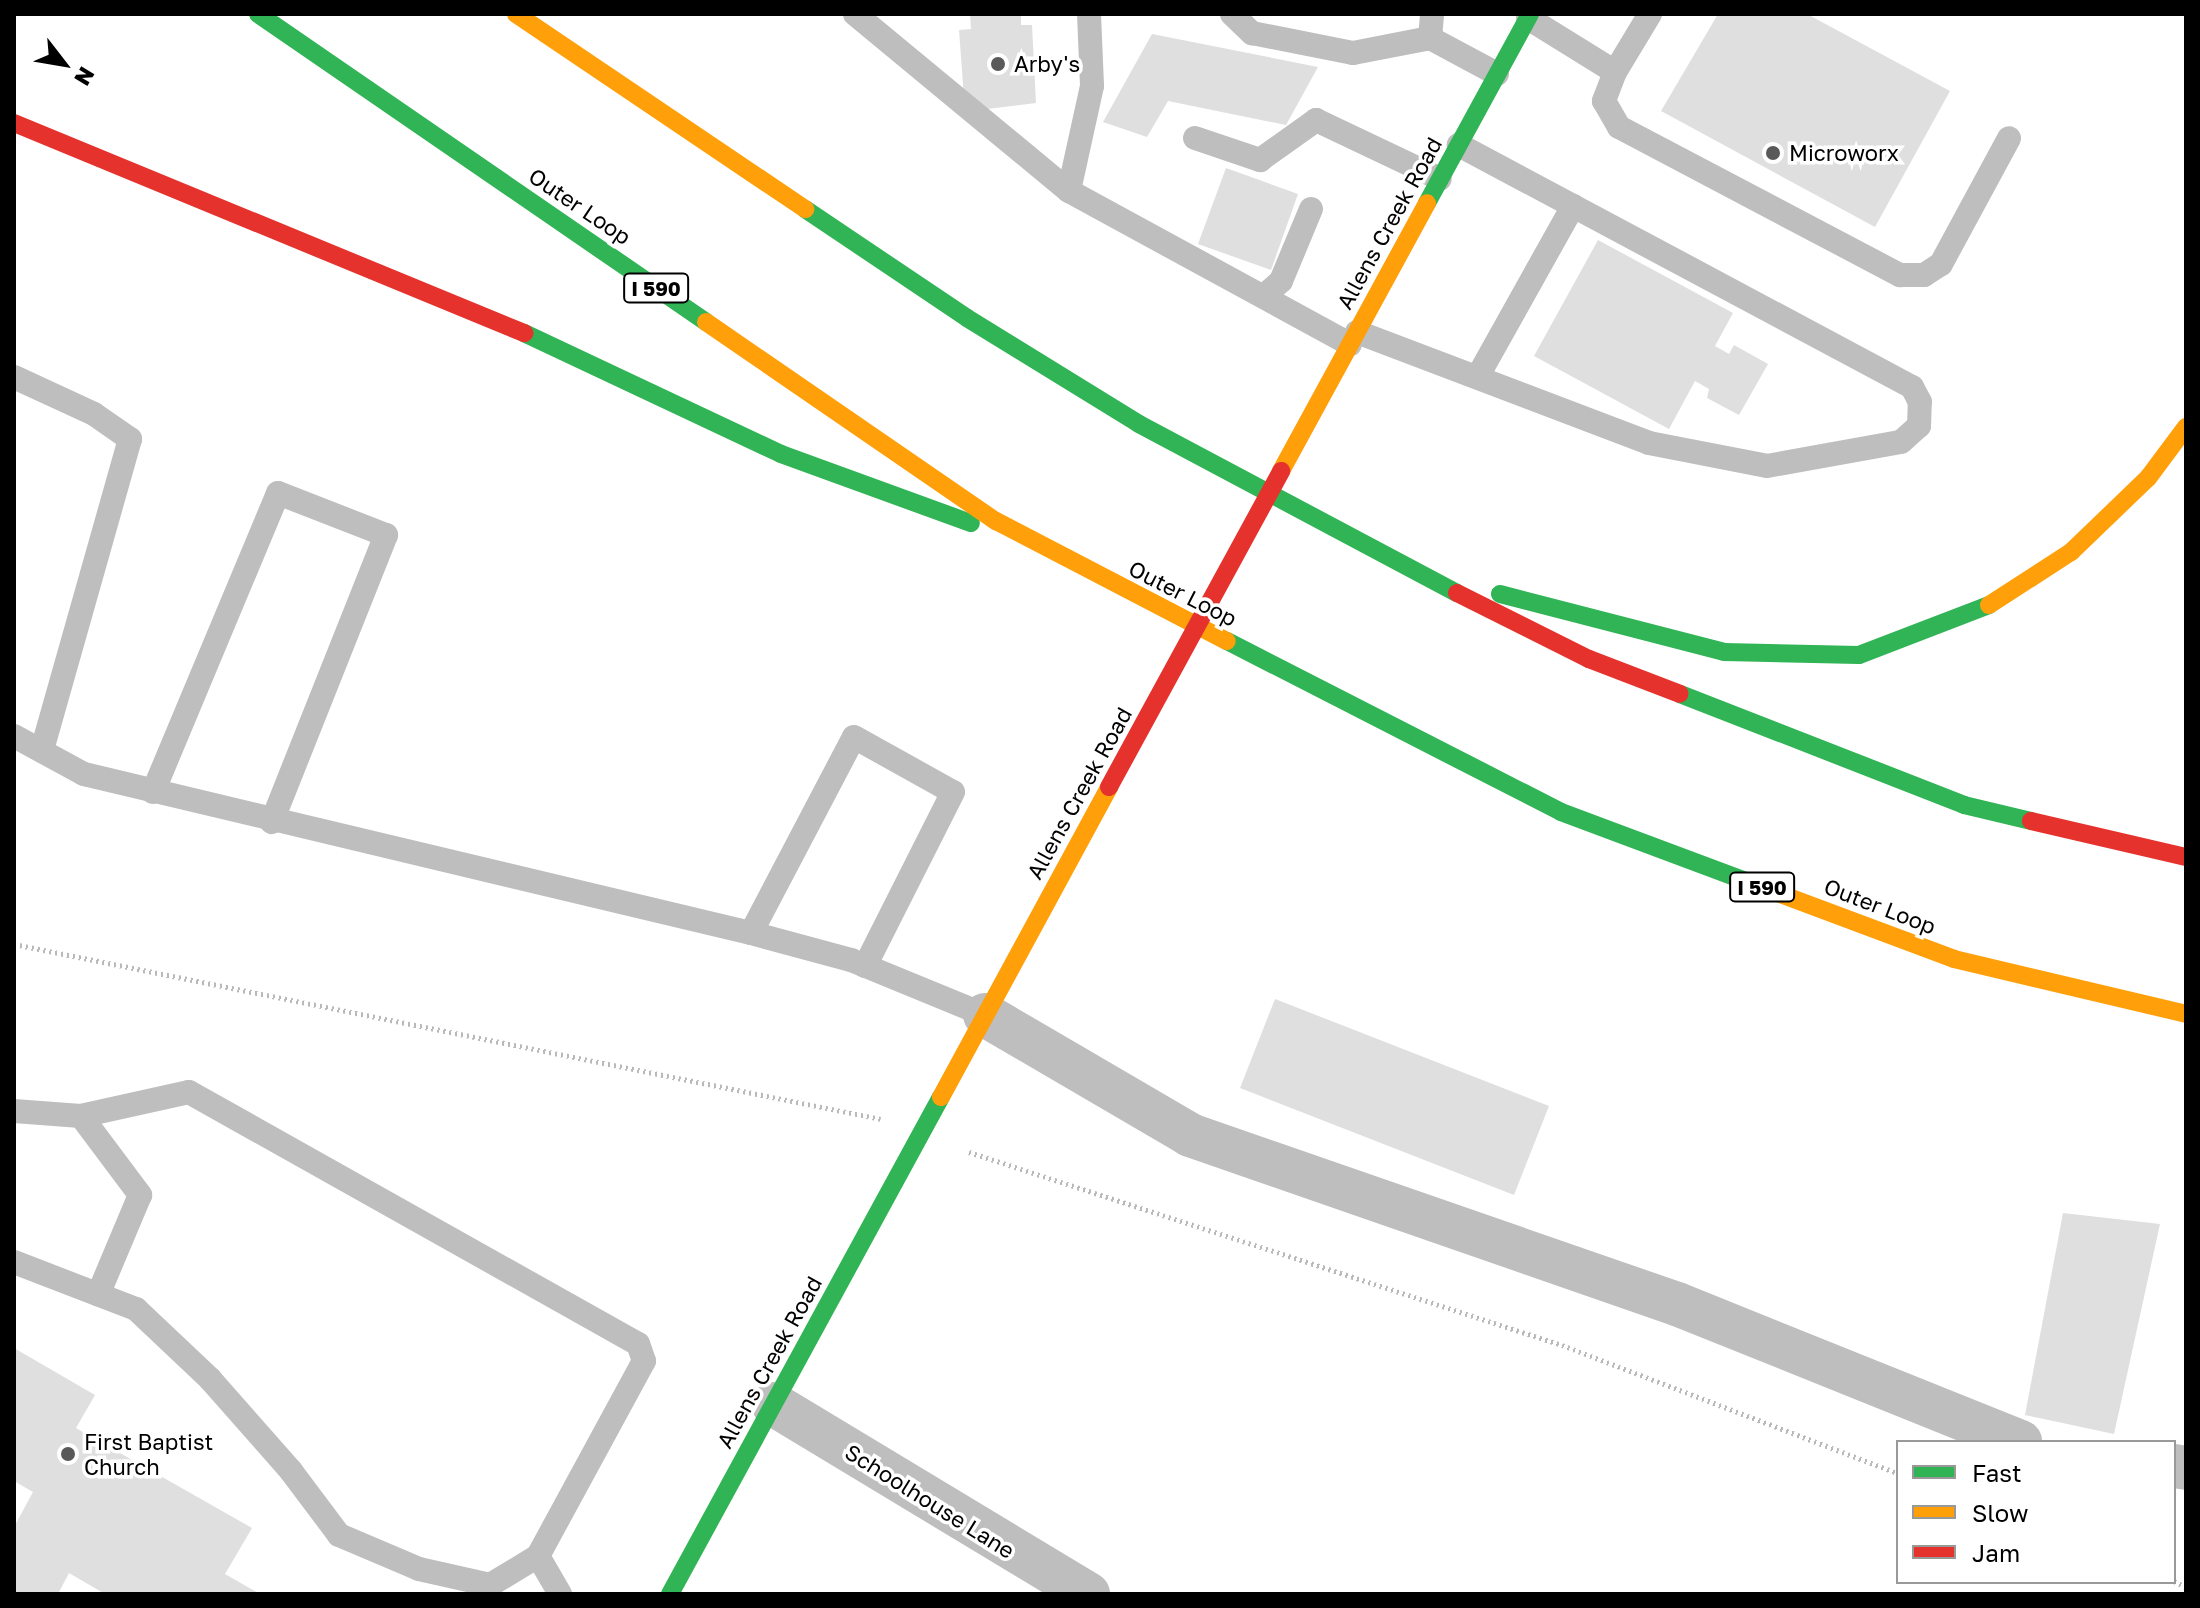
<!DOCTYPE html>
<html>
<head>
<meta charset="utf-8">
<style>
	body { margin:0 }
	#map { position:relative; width:2200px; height:1608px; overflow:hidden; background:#fff; font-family:"Golos Text",sans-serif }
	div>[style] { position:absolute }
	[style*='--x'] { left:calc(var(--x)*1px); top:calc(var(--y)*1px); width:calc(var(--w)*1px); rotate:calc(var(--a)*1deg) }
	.building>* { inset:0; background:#dfdfdf }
	.path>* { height:5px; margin-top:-2.5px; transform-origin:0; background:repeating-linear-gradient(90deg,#b9b9b9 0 2px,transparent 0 6px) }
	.lane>* { height:24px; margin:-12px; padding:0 12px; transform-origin:12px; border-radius:12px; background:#bebebe }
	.street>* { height:44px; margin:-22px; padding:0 22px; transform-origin:22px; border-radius:22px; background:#bebebe }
	.fast>* { height:18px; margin:-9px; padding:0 9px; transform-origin:9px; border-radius:9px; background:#30b455 }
	.slow>* { height:18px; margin:-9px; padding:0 9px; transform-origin:9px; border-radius:9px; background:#ff9f0a }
	.jam>* { height:18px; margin:-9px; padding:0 9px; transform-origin:9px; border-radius:9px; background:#e5322d }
	.dots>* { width:22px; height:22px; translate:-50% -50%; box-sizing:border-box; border:4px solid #fff; border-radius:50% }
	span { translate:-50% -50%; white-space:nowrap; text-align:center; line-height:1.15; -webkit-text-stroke:7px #fff; paint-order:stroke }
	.shield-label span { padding:2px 6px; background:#fff; border:2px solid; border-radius:6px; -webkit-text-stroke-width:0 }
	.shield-label { font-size:20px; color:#000; font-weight:700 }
	.poi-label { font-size:22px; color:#000 }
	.left { translate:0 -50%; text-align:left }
	.street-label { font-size:22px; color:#000 }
	.frame { position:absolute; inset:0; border:16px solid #000; pointer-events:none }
	.legend { position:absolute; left:1896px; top:1440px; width:280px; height:144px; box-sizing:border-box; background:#fff; border:2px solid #999; margin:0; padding:10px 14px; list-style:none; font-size:24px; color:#000 }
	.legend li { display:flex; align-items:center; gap:16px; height:40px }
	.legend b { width:40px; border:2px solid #999 }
	.north { position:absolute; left:24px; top:24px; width:80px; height:80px; -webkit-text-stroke:6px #fff; paint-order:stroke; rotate:121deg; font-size:22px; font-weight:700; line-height:32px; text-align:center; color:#000 }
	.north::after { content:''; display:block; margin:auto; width:28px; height:36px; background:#000; clip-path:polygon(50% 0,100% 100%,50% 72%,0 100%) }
</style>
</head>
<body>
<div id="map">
	<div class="building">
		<i style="clip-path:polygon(970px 14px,1021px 14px,1021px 25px,1032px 25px,1036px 103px,979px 110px,964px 98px,959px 30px,971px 29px)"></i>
		<i style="clip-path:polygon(1718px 14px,1807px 14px,1950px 91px,1875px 227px,1661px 111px)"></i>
		<i style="clip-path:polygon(1152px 34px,1318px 67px,1286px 125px,1168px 101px,1147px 137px,1103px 122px)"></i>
		<i style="clip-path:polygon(1226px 168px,1298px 194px,1271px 270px,1198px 244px)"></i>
		<i style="clip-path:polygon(1598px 240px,1733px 313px,1715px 346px,1729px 354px,1734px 345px,1768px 364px,1739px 415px,1707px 398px,1709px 389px,1695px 381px,1669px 429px,1534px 356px)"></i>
		<i style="clip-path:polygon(1275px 999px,1549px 1106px,1514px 1195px,1240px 1088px)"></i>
		<i style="clip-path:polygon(2063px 1213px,2160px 1224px,2114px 1434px,2025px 1415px)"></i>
		<i style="clip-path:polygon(14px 1348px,95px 1395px,76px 1428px,252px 1528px,225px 1574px,260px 1594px,105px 1594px,69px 1573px,58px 1594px,14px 1594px,14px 1527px,33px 1492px,14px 1481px)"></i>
	</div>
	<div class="path">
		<i style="--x:14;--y:944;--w:884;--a:11.41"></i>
		<i style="--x:969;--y:1152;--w:624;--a:18.03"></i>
		<i style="--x:1562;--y:1345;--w:360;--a:20.9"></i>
		<i style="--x:2174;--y:1581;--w:13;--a:27"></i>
	</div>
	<div class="lane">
		<i style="--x:855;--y:14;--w:278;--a:39.6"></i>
		<i style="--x:1089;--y:14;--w:72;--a:87.6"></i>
		<i style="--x:1092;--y:86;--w:107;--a:102.4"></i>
		<i style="--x:1069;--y:191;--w:320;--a:28.6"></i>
		<i style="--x:1232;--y:14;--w:28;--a:44"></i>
		<i style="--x:1252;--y:33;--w:103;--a:11.2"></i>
		<i style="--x:1353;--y:53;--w:78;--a:-11"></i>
		<i style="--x:1430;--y:38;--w:76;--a:28.2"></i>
		<i style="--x:1528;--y:18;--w:102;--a:31.8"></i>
		<i style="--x:1615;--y:72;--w:31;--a:111"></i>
		<i style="--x:1604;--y:101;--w:30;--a:60"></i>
		<i style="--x:1619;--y:127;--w:318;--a:27.8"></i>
		<i style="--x:1900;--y:275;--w:24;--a:0"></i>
		<i style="--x:1924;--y:275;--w:20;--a:-33"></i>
		<i style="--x:1941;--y:264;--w:143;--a:-61.6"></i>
		<i style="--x:1430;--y:38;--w:24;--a:-85"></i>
		<i style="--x:1615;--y:72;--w:68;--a:-58.9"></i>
		<i style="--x:1195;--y:138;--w:69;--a:18.7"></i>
		<i style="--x:1260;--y:160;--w:69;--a:-35.5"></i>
		<i style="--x:1316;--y:120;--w:137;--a:25.4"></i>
		<i style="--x:1265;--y:295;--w:21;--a:-41"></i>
		<i style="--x:1281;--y:281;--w:78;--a:-67.4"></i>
		<i style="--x:1357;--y:332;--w:312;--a:20.8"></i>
		<i style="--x:1649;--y:443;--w:120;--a:11"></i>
		<i style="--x:1767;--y:466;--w:136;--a:-10.2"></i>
		<i style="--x:1901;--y:442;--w:24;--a:-42"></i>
		<i style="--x:1919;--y:426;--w:24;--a:-88"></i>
		<i style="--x:1920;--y:402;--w:17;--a:-118"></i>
		<i style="--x:1912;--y:387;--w:514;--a:-151.89"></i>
		<i style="--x:1478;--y:376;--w:195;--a:-60.8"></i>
		<i style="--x:14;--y:377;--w:88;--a:24.8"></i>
		<i style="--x:94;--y:414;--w:44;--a:34.8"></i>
		<i style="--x:130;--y:439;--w:324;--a:105.8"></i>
		<i style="--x:14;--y:736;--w:80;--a:28.5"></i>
		<i style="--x:84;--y:774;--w:686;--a:13.41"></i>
		<i style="--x:751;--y:933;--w:104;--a:15.1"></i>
		<i style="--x:851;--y:960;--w:145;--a:22.3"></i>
		<i style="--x:153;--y:792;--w:324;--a:-67.3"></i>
		<i style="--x:278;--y:493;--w:116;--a:21.3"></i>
		<i style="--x:386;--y:535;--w:309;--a:111.7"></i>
		<i style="--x:751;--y:933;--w:221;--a:-62.3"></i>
		<i style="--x:854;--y:737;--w:113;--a:29.1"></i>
		<i style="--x:953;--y:792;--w:195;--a:116.8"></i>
		<i style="--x:14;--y:1111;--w:67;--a:4.3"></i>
		<i style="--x:81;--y:1116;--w:99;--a:53.2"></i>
		<i style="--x:140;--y:1195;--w:108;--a:112.8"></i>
		<i style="--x:14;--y:1262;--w:131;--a:21.1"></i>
		<i style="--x:136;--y:1309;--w:102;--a:43.4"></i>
		<i style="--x:210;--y:1379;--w:123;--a:48.6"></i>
		<i style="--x:291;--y:1471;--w:80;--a:53.1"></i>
		<i style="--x:339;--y:1535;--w:87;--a:23"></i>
		<i style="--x:419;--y:1569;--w:73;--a:12.7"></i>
		<i style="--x:490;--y:1585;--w:56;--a:-31.1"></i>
		<i style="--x:538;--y:1556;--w:222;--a:-61.5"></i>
		<i style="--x:644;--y:1361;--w:18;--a:-109"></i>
		<i style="--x:638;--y:1344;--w:515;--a:-150.7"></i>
		<i style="--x:189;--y:1092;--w:111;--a:167.5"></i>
		<i style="--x:538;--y:1556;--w:44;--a:59.9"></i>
	</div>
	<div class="street">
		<i style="--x:985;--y:1015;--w:238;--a:30.3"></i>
		<i style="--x:1190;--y:1135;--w:515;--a:19.14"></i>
		<i style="--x:1677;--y:1304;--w:370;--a:21.9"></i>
		<i style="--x:773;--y:1404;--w:368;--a:31.1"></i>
		<i style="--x:2174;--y:1466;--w:12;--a:9"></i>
	</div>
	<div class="fast">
		<i style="--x:258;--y:14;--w:544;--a:34.51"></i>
		<i style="--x:1427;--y:203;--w:215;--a:-61.4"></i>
		<i style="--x:805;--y:209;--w:195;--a:33.9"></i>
		<i style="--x:967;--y:318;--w:202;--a:31.6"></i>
		<i style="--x:1139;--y:424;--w:360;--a:28"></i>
		<i style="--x:524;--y:333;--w:284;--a:25.2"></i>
		<i style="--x:781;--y:454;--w:202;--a:20"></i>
		<i style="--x:1500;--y:594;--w:231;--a:14.5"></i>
		<i style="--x:1724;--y:652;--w:135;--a:1.3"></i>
		<i style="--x:1859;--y:655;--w:139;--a:-21"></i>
		<i style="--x:1227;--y:641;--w:375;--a:27.1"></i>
		<i style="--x:1561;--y:812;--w:220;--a:20.5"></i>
		<i style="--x:1680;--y:694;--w:305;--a:21.3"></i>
		<i style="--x:1964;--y:805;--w:69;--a:13.4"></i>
		<i style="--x:670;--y:1594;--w:566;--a:-61.4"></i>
	</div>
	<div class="slow">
		<i style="--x:516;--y:14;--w:349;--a:34"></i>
		<i style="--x:706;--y:322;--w:352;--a:34.5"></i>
		<i style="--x:996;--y:521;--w:260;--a:27.5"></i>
		<i style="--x:1281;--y:471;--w:305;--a:-61.4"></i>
		<i style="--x:1989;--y:605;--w:98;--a:-32.9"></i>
		<i style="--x:2071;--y:552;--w:107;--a:-43.9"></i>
		<i style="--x:2148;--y:478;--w:64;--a:-53.3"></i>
		<i style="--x:1767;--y:889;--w:200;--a:20.5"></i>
		<i style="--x:1954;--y:959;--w:238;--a:13.3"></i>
		<i style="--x:941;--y:1097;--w:353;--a:-61.5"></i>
	</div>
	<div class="jam">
		<i style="--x:14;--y:123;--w:552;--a:22.38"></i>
		<i style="--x:1457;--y:593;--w:148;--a:26.6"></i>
		<i style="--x:1589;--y:659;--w:97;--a:21"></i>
		<i style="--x:1109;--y:787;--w:360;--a:-61.4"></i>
		<i style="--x:2031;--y:821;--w:159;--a:13.1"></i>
	</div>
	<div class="dots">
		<i style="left:998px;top:64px;background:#595959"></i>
		<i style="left:1773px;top:153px;background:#595959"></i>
		<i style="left:68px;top:1454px;background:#595959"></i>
	</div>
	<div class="shield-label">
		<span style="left:656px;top:288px">I 590</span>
		<span style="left:1762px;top:887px">I 590</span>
	</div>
	<div class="poi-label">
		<span class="left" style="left:1014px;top:64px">Arby's</span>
		<span class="left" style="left:1789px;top:153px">Microworx</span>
		<span class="left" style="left:84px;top:1454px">First Baptist<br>Church</span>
	</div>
	<div class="street-label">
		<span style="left:580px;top:206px;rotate:34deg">Outer Loop</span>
		<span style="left:1389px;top:223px;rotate:-61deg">Allens Creek Road</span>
		<span style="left:1183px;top:593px;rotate:27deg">Outer Loop</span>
		<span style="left:1079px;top:793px;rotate:-61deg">Allens Creek Road</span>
		<span style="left:1880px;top:906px;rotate:21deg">Outer Loop</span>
		<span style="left:769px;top:1362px;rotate:-61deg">Allens Creek Road</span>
		<span style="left:930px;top:1501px;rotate:32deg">Schoolhouse Lane</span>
	</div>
	<div class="frame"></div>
	<ul class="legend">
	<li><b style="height:10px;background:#30b455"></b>Fast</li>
	<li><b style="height:10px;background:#ff9f0a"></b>Slow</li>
	<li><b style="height:10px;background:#e5322d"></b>Jam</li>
	</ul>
	<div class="north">N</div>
</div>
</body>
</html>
